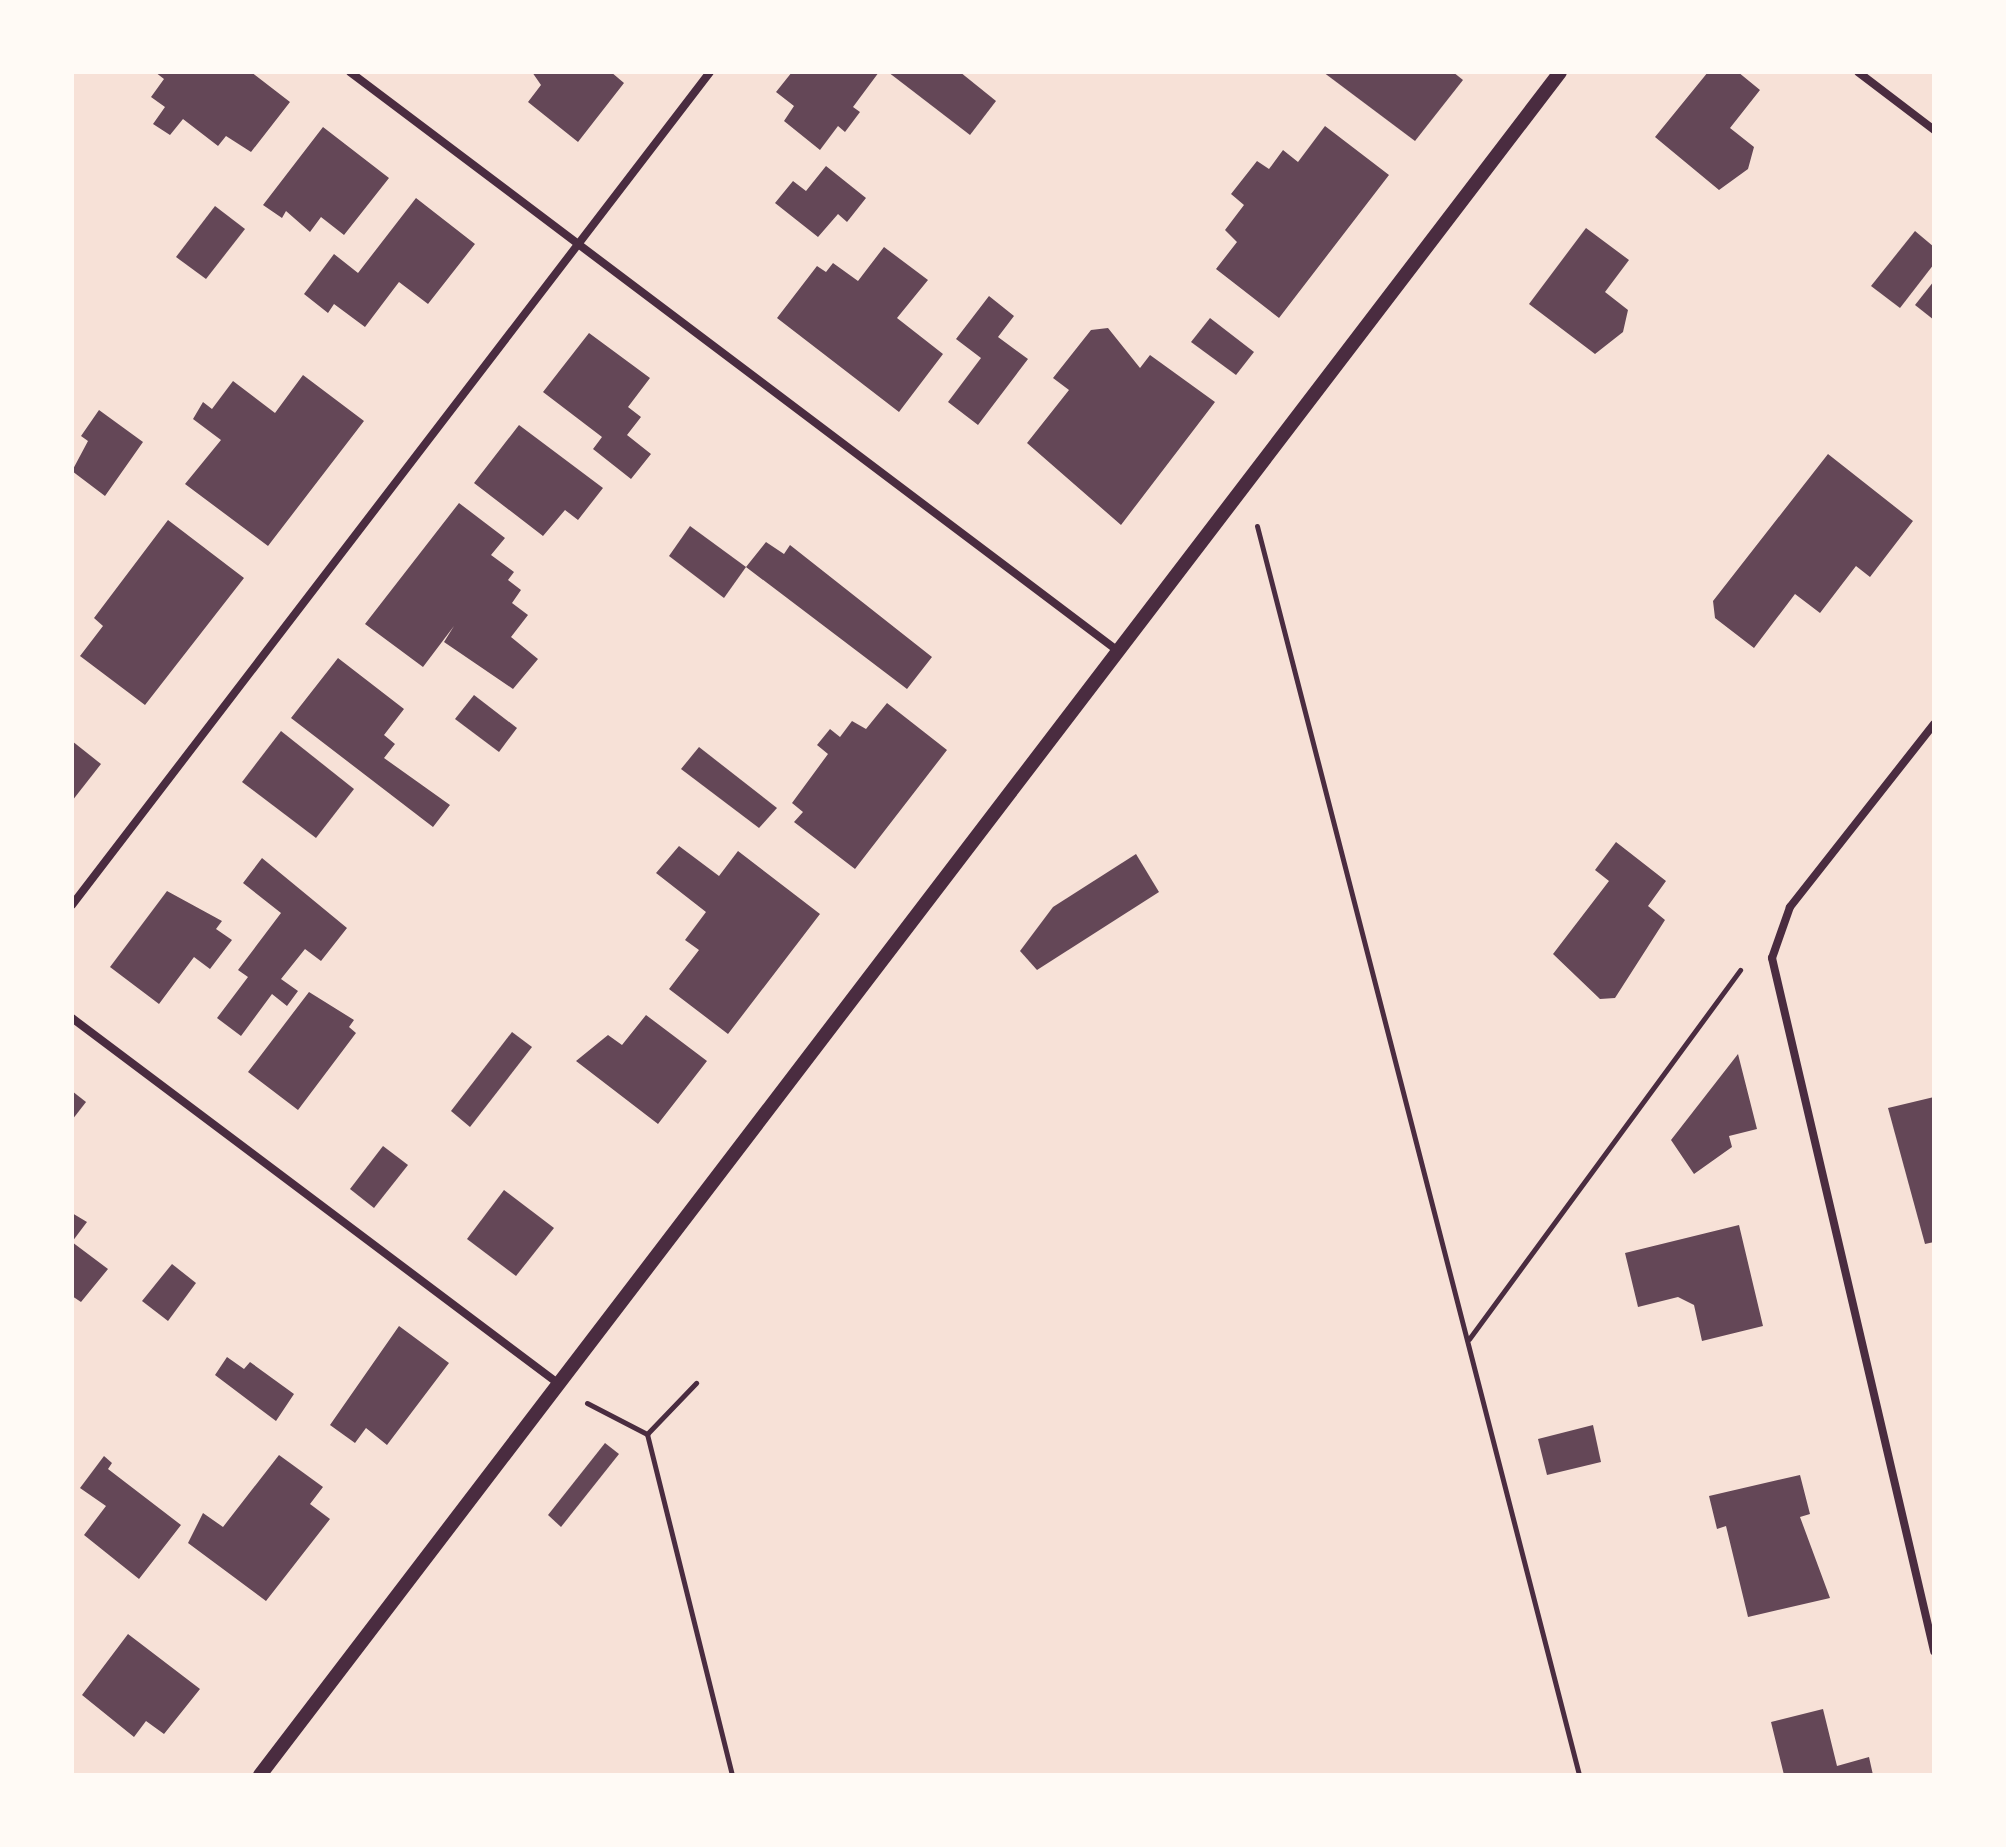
<!DOCTYPE html>
<html>
<head>
<meta charset="utf-8">
<style>
	body { margin:0 }
	#map { position:relative; width:2006px; height:1847px; overflow:hidden; background:#f7e1d7; font-family:"Work Sans",sans-serif }
	div>[style] { position:absolute }
	[style*='--x'] { left:calc(var(--x)*1px); top:calc(var(--y)*1px); width:calc(var(--w)*1px); rotate:calc(var(--a)*1deg) }
	.building>* { inset:0; background:#644757 }
	.path>* { height:5px; margin:-2.5px; padding:0 2.5px; transform-origin:2.5px; border-radius:2.5px; background:#4a2c40 }
	.minor>* { height:8px; margin:-4px; padding:0 4px; transform-origin:4px; border-radius:4px; background:#4a2c40 }
	.tertiary>* { height:14px; margin:-7px; padding:0 7px; transform-origin:7px; border-radius:7px; background:#4a2c40 }
	span { translate:-50% -50%; white-space:nowrap; text-align:center; line-height:1.15; -webkit-text-stroke:7px #fffaf5; paint-order:stroke }
	.frame { position:absolute; inset:0; border:74px solid #fffaf5; pointer-events:none }
</style>
</head>
<body>
<div id="map">
	<div class="building">
		<i style="clip-path:polygon(155px 72px,251px 72px,290px 102px,251px 152px,226px 136px,218px 146px,183px 119px,170px 135px,153px 124px,165px 107px,151px 97px,164px 79px)"></i>
		<i style="clip-path:polygon(532px 72px,611px 72px,624px 83px,578px 142px,528px 102px,541px 85px)"></i>
		<i style="clip-path:polygon(792px 72px,879px 72px,853px 107px,860px 112px,845px 132px,838px 126px,820px 150px,784px 121px,794px 106px,776px 92px)"></i>
		<i style="clip-path:polygon(888px 72px,960px 72px,996px 101px,970px 135px)"></i>
		<i style="clip-path:polygon(1323px 72px,1453px 72px,1463px 80px,1415px 141px)"></i>
		<i style="clip-path:polygon(1708px 72px,1738px 72px,1760px 90px,1730px 128px,1754px 147px,1748px 169px,1719px 190px,1655px 137px)"></i>
		<i style="clip-path:polygon(1325px 126px,1389px 175px,1279px 318px,1216px 269px,1237px 242px,1225px 230px,1244px 205px,1231px 194px,1257px 161px,1269px 169px,1283px 150px,1298px 162px)"></i>
		<i style="clip-path:polygon(323px 127px,389px 178px,344px 235px,321px 217px,310px 232px,286px 211px,282px 218px,263px 205px)"></i>
		<i style="clip-path:polygon(826px 166px,866px 198px,847px 222px,838px 214px,818px 237px,775px 203px,793px 181px,806px 191px)"></i>
		<i style="clip-path:polygon(416px 198px,475px 244px,428px 304px,399px 282px,365px 327px,334px 304px,328px 313px,304px 294px,334px 254px,358px 273px)"></i>
		<i style="clip-path:polygon(215px 206px,245px 229px,206px 279px,176px 257px)"></i>
		<i style="clip-path:polygon(1586px 228px,1629px 260px,1605px 292px,1628px 310px,1623px 332px,1595px 354px,1529px 304px)"></i>
		<i style="clip-path:polygon(1915px 231px,1934px 247px,1934px 264px,1900px 308px,1871px 286px)"></i>
		<i style="clip-path:polygon(884px 247px,928px 280px,897px 318px,943px 354px,899px 412px,777px 318px,817px 266px,826px 272px,833px 263px,858px 281px)"></i>
		<i style="clip-path:polygon(1934px 281px,1934px 320px,1915px 305px)"></i>
		<i style="clip-path:polygon(989px 296px,1014px 316px,998px 337px,1028px 359px,978px 425px,948px 402px,981px 358px,956px 339px)"></i>
		<i style="clip-path:polygon(1210px 318px,1254px 352px,1236px 375px,1191px 342px)"></i>
		<i style="clip-path:polygon(1108px 328px,1140px 368px,1150px 355px,1215px 402px,1121px 525px,1027px 443px,1069px 390px,1053px 378px,1091px 330px)"></i>
		<i style="clip-path:polygon(589px 333px,650px 378px,628px 407px,641px 417px,627px 435px,651px 454px,631px 479px,593px 449px,602px 437px,543px 392px)"></i>
		<i style="clip-path:polygon(303px 375px,364px 421px,268px 546px,185px 484px,221px 440px,193px 419px,203px 402px,212px 409px,233px 381px,275px 413px)"></i>
		<i style="clip-path:polygon(99px 410px,143px 442px,105px 496px,72px 471px,88px 441px,81px 436px)"></i>
		<i style="clip-path:polygon(519px 425px,603px 488px,578px 520px,565px 510px,543px 536px,474px 483px)"></i>
		<i style="clip-path:polygon(1828px 454px,1913px 521px,1870px 577px,1856px 566px,1820px 613px,1795px 594px,1754px 648px,1715px 618px,1713px 601px)"></i>
		<i style="clip-path:polygon(459px 503px,505px 538px,491px 555px,514px 572px,508px 580px,521px 590px,512px 603px,528px 615px,511px 637px,538px 659px,513px 689px,444px 642px,454px 626px,423px 667px,365px 624px)"></i>
		<i style="clip-path:polygon(168px 520px,244px 578px,145px 705px,80px 656px,103px 626px,94px 618px)"></i>
		<i style="clip-path:polygon(690px 526px,746px 567px,724px 598px,669px 556px)"></i>
		<i style="clip-path:polygon(766px 542px,784px 554px,790px 545px,932px 657px,907px 689px,746px 567px)"></i>
		<i style="clip-path:polygon(338px 658px,404px 709px,384px 735px,395px 744px,384px 758px,450px 805px,433px 827px,291px 718px)"></i>
		<i style="clip-path:polygon(474px 695px,517px 728px,499px 752px,455px 719px)"></i>
		<i style="clip-path:polygon(887px 703px,947px 750px,855px 869px,794px 822px,803px 812px,792px 803px,828px 754px,817px 745px,830px 729px,840px 737px,852px 721px,866px 729px)"></i>
		<i style="clip-path:polygon(281px 731px,354px 789px,316px 838px,242px 782px)"></i>
		<i style="clip-path:polygon(72px 741px,101px 764px,72px 801px)"></i>
		<i style="clip-path:polygon(699px 747px,777px 808px,759px 828px,681px 769px)"></i>
		<i style="clip-path:polygon(1616px 842px,1666px 881px,1648px 906px,1665px 920px,1615px 998px,1600px 999px,1553px 954px,1609px 881px,1595px 870px)"></i>
		<i style="clip-path:polygon(679px 846px,719px 876px,738px 851px,820px 914px,728px 1034px,669px 989px,699px 950px,685px 940px,706px 912px,656px 873px)"></i>
		<i style="clip-path:polygon(1136px 854px,1159px 892px,1037px 970px,1020px 951px,1053px 907px)"></i>
		<i style="clip-path:polygon(262px 858px,347px 928px,321px 961px,305px 949px,281px 979px,298px 991px,287px 1006px,272px 994px,241px 1036px,217px 1018px,248px 977px,238px 970px,281px 913px,243px 883px)"></i>
		<i style="clip-path:polygon(167px 891px,222px 921px,216px 929px,232px 940px,210px 969px,194px 957px,159px 1004px,110px 967px)"></i>
		<i style="clip-path:polygon(309px 992px,354px 1020px,349px 1027px,356px 1033px,298px 1110px,248px 1072px)"></i>
		<i style="clip-path:polygon(646px 1015px,707px 1061px,658px 1124px,576px 1061px,608px 1035px,622px 1045px)"></i>
		<i style="clip-path:polygon(512px 1032px,532px 1047px,470px 1127px,451px 1111px)"></i>
		<i style="clip-path:polygon(1738px 1054px,1757px 1129px,1729px 1136px,1732px 1147px,1694px 1174px,1671px 1140px)"></i>
		<i style="clip-path:polygon(72px 1091px,86px 1102px,72px 1120px)"></i>
		<i style="clip-path:polygon(1934px 1097px,1934px 1242px,1925px 1244px,1888px 1108px)"></i>
		<i style="clip-path:polygon(383px 1146px,408px 1165px,374px 1208px,350px 1189px)"></i>
		<i style="clip-path:polygon(504px 1190px,554px 1228px,516px 1276px,467px 1239px)"></i>
		<i style="clip-path:polygon(72px 1213px,87px 1222px,72px 1242px,108px 1269px,81px 1302px,72px 1296px)"></i>
		<i style="clip-path:polygon(1739px 1225px,1763px 1326px,1702px 1341px,1694px 1305px,1678px 1297px,1638px 1307px,1625px 1253px)"></i>
		<i style="clip-path:polygon(172px 1264px,196px 1283px,168px 1321px,142px 1301px)"></i>
		<i style="clip-path:polygon(399px 1326px,449px 1363px,387px 1445px,366px 1428px,355px 1443px,330px 1425px)"></i>
		<i style="clip-path:polygon(227px 1357px,244px 1369px,250px 1362px,294px 1394px,276px 1421px,215px 1375px)"></i>
		<i style="clip-path:polygon(1593px 1425px,1601px 1462px,1547px 1475px,1538px 1439px)"></i>
		<i style="clip-path:polygon(605px 1443px,619px 1454px,561px 1527px,548px 1515px)"></i>
		<i style="clip-path:polygon(279px 1455px,323px 1487px,310px 1504px,330px 1519px,266px 1601px,188px 1543px,203px 1513px,223px 1527px)"></i>
		<i style="clip-path:polygon(104px 1456px,112px 1463px,108px 1469px,181px 1525px,139px 1579px,84px 1535px,106px 1506px,80px 1488px)"></i>
		<i style="clip-path:polygon(1800px 1475px,1810px 1514px,1800px 1517px,1830px 1598px,1748px 1617px,1726px 1526px,1717px 1529px,1709px 1496px)"></i>
		<i style="clip-path:polygon(128px 1634px,200px 1689px,164px 1734px,146px 1721px,134px 1737px,82px 1695px)"></i>
		<i style="clip-path:polygon(1823px 1709px,1837px 1766px,1869px 1757px,1873px 1775px,1784px 1775px,1771px 1722px)"></i>
	</div>
	<div class="path">
		<i style="--x:1257;--y:526;--w:1290;--a:75.54"></i>
		<i style="--x:1469;--y:1339;--w:458;--a:-53.7"></i>
		<i style="--x:587;--y:1403;--w:68;--a:27.3"></i>
		<i style="--x:647;--y:1434;--w:71;--a:-46.1"></i>
		<i style="--x:647;--y:1434;--w:351;--a:76"></i>
	</div>
	<div class="minor">
		<i style="--x:350;--y:72;--w:962;--a:37.01"></i>
		<i style="--x:1858;--y:72;--w:96;--a:37.3"></i>
		<i style="--x:1934;--y:724;--w:233;--a:128.2"></i>
		<i style="--x:1790;--y:907;--w:54;--a:109.4"></i>
		<i style="--x:1772;--y:958;--w:712;--a:76.84"></i>
		<i style="--x:72;--y:905;--w:1049;--a:-52.55"></i>
		<i style="--x:72;--y:1018;--w:609;--a:36.93"></i>
	</div>
	<div class="tertiary">
		<i style="--x:260;--y:1775;--w:2142;--a:-52.64"></i>
	</div>
	<div class="frame"></div>
</div>
</body>
</html>
